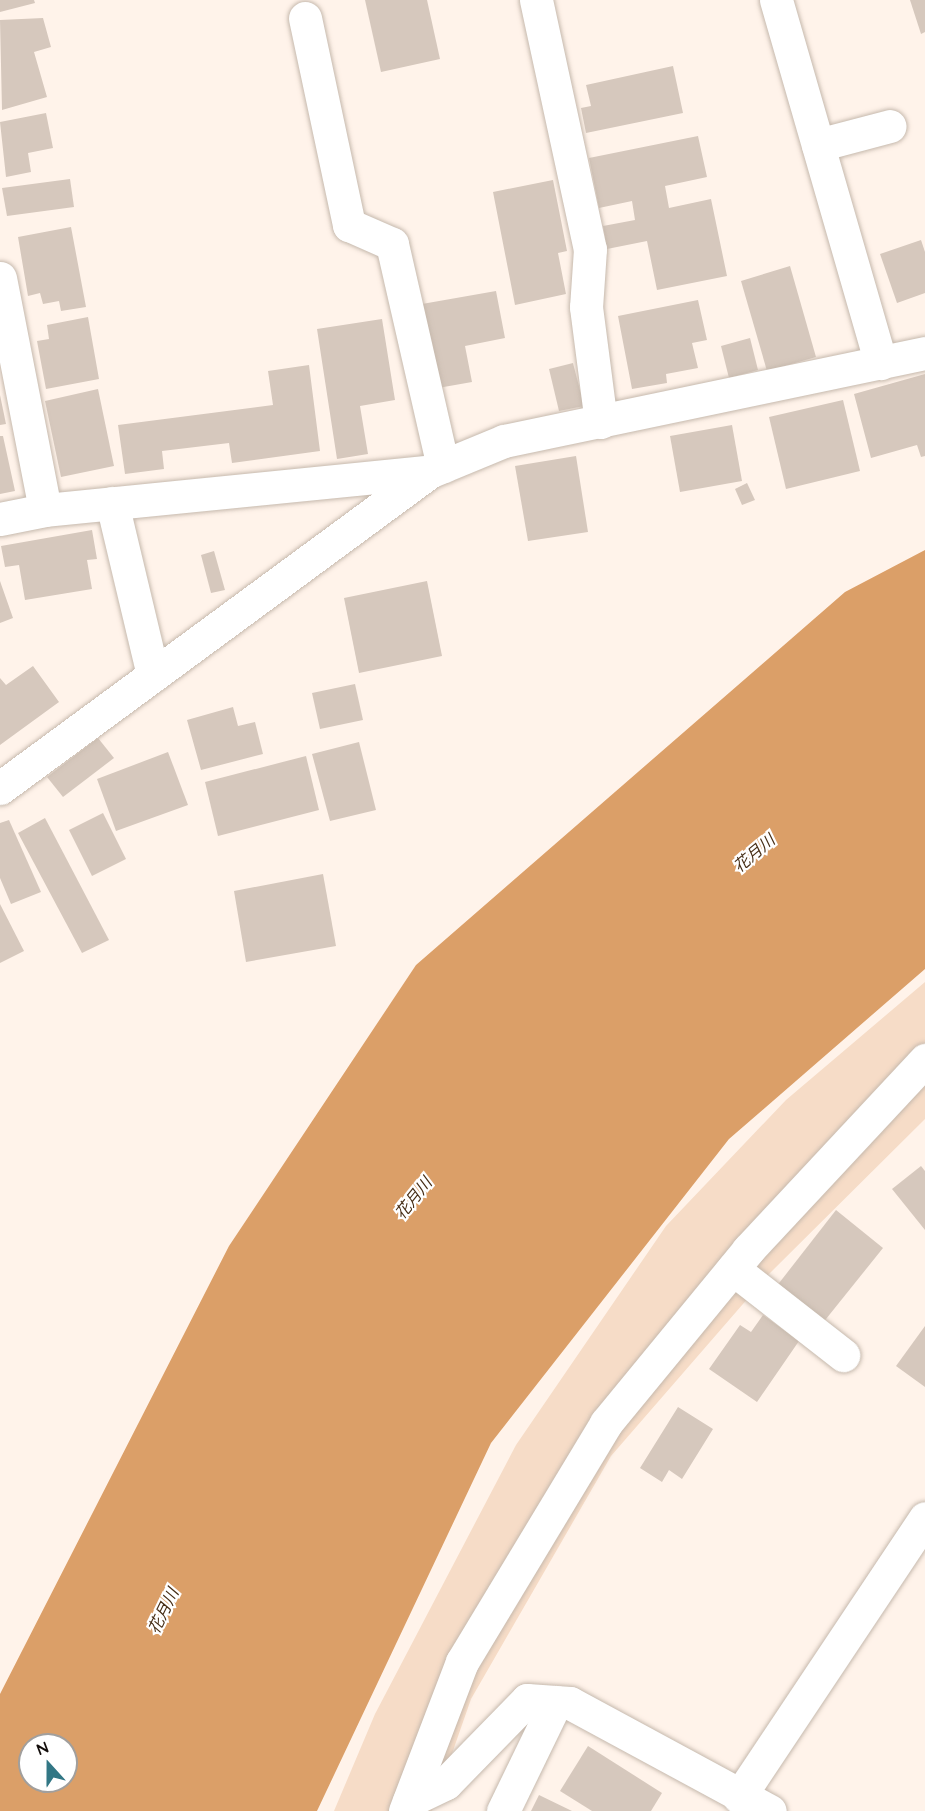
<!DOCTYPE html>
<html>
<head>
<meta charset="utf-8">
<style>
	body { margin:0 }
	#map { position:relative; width:925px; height:1811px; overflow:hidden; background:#fff3ea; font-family:Quicksand,"Noto Sans JP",sans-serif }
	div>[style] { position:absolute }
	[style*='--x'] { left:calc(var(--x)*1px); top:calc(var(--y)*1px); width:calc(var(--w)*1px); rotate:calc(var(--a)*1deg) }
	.green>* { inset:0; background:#f6dcc7 }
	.water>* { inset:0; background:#db9f68 }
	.building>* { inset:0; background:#d6c8bd }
	.roads { filter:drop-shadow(0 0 2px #c6b9ad) drop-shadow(0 0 2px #c6b9ad) }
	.minor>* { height:33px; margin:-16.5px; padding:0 16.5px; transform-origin:16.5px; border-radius:16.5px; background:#fff }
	span { translate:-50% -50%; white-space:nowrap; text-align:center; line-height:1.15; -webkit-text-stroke:4.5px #fff; paint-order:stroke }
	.water-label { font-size:16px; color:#462d15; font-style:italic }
	.north { position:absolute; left:18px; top:1733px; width:60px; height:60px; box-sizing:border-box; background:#fff; border:2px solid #a19f9d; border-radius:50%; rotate:339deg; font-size:16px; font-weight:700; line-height:24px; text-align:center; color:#130e0b }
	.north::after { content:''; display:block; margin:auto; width:21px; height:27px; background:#327785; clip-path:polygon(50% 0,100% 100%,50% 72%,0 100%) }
</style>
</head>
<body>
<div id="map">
	<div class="green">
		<i style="clip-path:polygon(925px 982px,925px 1119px,769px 1274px,611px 1456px,471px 1699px,432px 1811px,334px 1811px,375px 1714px,516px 1445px,666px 1226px,786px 1100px)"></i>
	</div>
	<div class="water">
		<i style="clip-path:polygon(evenodd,925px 550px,925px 969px,729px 1139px,491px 1443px,317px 1811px,0 1811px,0 1694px,229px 1246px,416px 965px,845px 592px,925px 550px,30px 1745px,66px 1745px,66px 1781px,30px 1781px,30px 1745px)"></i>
	</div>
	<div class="building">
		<i style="clip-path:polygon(0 0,34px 0,35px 3px,0 12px)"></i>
		<i style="clip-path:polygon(365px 0,427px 0,440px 59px,381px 72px)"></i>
		<i style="clip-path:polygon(910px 0,925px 0,925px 32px,921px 34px)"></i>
		<i style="clip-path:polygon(43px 18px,51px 47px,34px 52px,47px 97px,2px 110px,0 20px)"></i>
		<i style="clip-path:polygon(673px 66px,683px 113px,586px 133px,581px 108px,591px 106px,586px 85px)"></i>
		<i style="clip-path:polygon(46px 113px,53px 148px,28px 153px,31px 172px,6px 177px,0 122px)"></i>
		<i style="clip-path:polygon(698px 136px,707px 177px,665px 186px,669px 208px,711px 199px,727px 276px,657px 290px,647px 241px,607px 249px,603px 226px,635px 220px,632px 201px,599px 208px,589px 158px)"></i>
		<i style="clip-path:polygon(70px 179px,74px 207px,7px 216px,2px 188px)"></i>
		<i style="clip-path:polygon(553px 180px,567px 251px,558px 253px,566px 294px,515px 305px,493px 192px)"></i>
		<i style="clip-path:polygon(71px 227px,86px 307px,61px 311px,59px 301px,43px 304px,40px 293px,28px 296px,18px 237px)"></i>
		<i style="clip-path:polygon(921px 240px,925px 252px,925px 293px,897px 303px,880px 254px)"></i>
		<i style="clip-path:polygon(790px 266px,816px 357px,767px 371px,741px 281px)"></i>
		<i style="clip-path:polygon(496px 291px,505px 338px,465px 346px,472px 382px,438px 388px,422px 304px)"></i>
		<i style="clip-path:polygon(698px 300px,707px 340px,692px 343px,698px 368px,666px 374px,667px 383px,632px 389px,618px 316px)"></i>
		<i style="clip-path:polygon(88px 317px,99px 379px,46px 389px,37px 341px,49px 339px,47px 325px)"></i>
		<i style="clip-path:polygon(382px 319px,395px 400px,360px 406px,368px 454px,337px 459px,317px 329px)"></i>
		<i style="clip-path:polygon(750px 338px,758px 370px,729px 378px,721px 346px)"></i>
		<i style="clip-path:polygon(573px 363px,584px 406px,559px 411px,549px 369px)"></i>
		<i style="clip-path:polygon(309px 365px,320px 451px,232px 463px,229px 443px,162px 451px,164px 469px,125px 474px,118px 425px,273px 405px,268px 371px)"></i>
		<i style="clip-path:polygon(925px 374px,925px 456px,921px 457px,917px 445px,871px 458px,854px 394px)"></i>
		<i style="clip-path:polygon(98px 389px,114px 466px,61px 477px,45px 401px)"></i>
		<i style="clip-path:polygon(0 395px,6px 424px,0 425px)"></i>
		<i style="clip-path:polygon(843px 400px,860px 471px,786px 489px,769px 417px)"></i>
		<i style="clip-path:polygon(732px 425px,742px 481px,680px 492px,670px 436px)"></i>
		<i style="clip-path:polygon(0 436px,3px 436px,15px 491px,0 494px)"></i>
		<i style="clip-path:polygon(576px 456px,588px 532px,528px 541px,515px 466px)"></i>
		<i style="clip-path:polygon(747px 483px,755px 500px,742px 505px,735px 489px)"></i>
		<i style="clip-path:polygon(92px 530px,97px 559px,87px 560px,92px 589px,25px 600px,19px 565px,5px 567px,1px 546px)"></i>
		<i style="clip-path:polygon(214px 551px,225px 590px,211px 593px,201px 555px)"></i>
		<i style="clip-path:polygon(0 581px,13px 618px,0 623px)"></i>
		<i style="clip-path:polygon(427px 581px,442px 656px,359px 673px,344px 598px)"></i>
		<i style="clip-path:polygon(33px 666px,59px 702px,0 745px,0 678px,6px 685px)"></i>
		<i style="clip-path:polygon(355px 684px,363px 720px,320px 729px,312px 693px)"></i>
		<i style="clip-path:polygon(233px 707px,238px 726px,255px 722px,263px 754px,201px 770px,187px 720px)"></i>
		<i style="clip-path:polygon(98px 738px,114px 758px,63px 797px,47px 777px)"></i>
		<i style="clip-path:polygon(359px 742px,376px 810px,330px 821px,312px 754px)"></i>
		<i style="clip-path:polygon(168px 752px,188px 805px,116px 831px,97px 779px)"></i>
		<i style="clip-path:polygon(306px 756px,319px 810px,218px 836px,205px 782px)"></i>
		<i style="clip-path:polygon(103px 813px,126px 859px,92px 876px,69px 830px)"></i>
		<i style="clip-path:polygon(45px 818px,109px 940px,82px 953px,18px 833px)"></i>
		<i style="clip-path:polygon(9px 820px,41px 892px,11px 904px,0 878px,0 823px)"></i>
		<i style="clip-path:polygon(323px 874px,336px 946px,246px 962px,234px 891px)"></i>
		<i style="clip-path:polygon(0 904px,24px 951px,0 963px)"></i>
		<i style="clip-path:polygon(921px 1166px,925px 1171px,925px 1230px,892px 1189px)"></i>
		<i style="clip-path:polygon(836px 1210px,883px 1248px,822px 1324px,776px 1287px)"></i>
		<i style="clip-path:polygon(763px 1315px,799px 1341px,757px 1402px,709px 1369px,740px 1325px,751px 1332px)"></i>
		<i style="clip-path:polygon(925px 1326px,925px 1387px,896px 1366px)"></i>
		<i style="clip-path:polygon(678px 1407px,713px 1429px,682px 1479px,669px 1470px,662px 1482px,640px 1468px)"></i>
		<i style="clip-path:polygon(588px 1746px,662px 1793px,651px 1811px,592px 1811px,560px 1791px)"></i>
		<i style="clip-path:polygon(539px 1795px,572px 1811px,531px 1811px)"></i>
	</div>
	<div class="roads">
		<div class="minor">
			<i style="--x:536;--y:0;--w:255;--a:77.8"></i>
			<i style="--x:590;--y:249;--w:58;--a:93.9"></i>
			<i style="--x:586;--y:307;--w:116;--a:82.6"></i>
			<i style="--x:776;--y:0;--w:378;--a:73.9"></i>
			<i style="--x:305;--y:18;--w:212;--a:78"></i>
			<i style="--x:349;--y:225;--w:47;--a:23.8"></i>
			<i style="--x:392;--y:244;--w:228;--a:77.1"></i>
			<i style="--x:818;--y:145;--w:74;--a:-14.8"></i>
			<i style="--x:0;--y:278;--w:236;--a:79"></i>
			<i style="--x:112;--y:503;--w:177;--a:76.6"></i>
			<i style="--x:0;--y:519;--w:46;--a:-11.3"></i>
			<i style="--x:45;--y:510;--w:386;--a:-5.7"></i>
			<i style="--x:429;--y:472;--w:81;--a:-22.5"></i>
			<i style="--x:504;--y:441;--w:430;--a:-11.8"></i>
			<i style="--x:0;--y:788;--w:531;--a:-36.35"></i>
			<i style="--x:733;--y:1269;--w:140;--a:38"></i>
			<i style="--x:739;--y:1797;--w:335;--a:-56.3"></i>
			<i style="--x:409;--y:1801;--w:41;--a:-25.9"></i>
			<i style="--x:446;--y:1783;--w:116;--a:-45.7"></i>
			<i style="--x:527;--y:1700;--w:43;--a:4"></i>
			<i style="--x:570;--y:1703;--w:227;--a:28.4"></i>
			<i style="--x:405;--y:1811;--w:160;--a:-69.1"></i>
			<i style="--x:462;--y:1662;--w:279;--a:-58.9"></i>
			<i style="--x:606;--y:1423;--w:224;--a:-50.6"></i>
			<i style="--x:748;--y:1250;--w:260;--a:-47"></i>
			<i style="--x:503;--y:1811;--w:121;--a:-64.1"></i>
		</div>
	</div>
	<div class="water-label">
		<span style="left:754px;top:853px;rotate:-40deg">花月川</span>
		<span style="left:413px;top:1198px;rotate:-51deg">花月川</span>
		<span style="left:163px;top:1611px;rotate:-64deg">花月川</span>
	</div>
	<div class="north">N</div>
</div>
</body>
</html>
